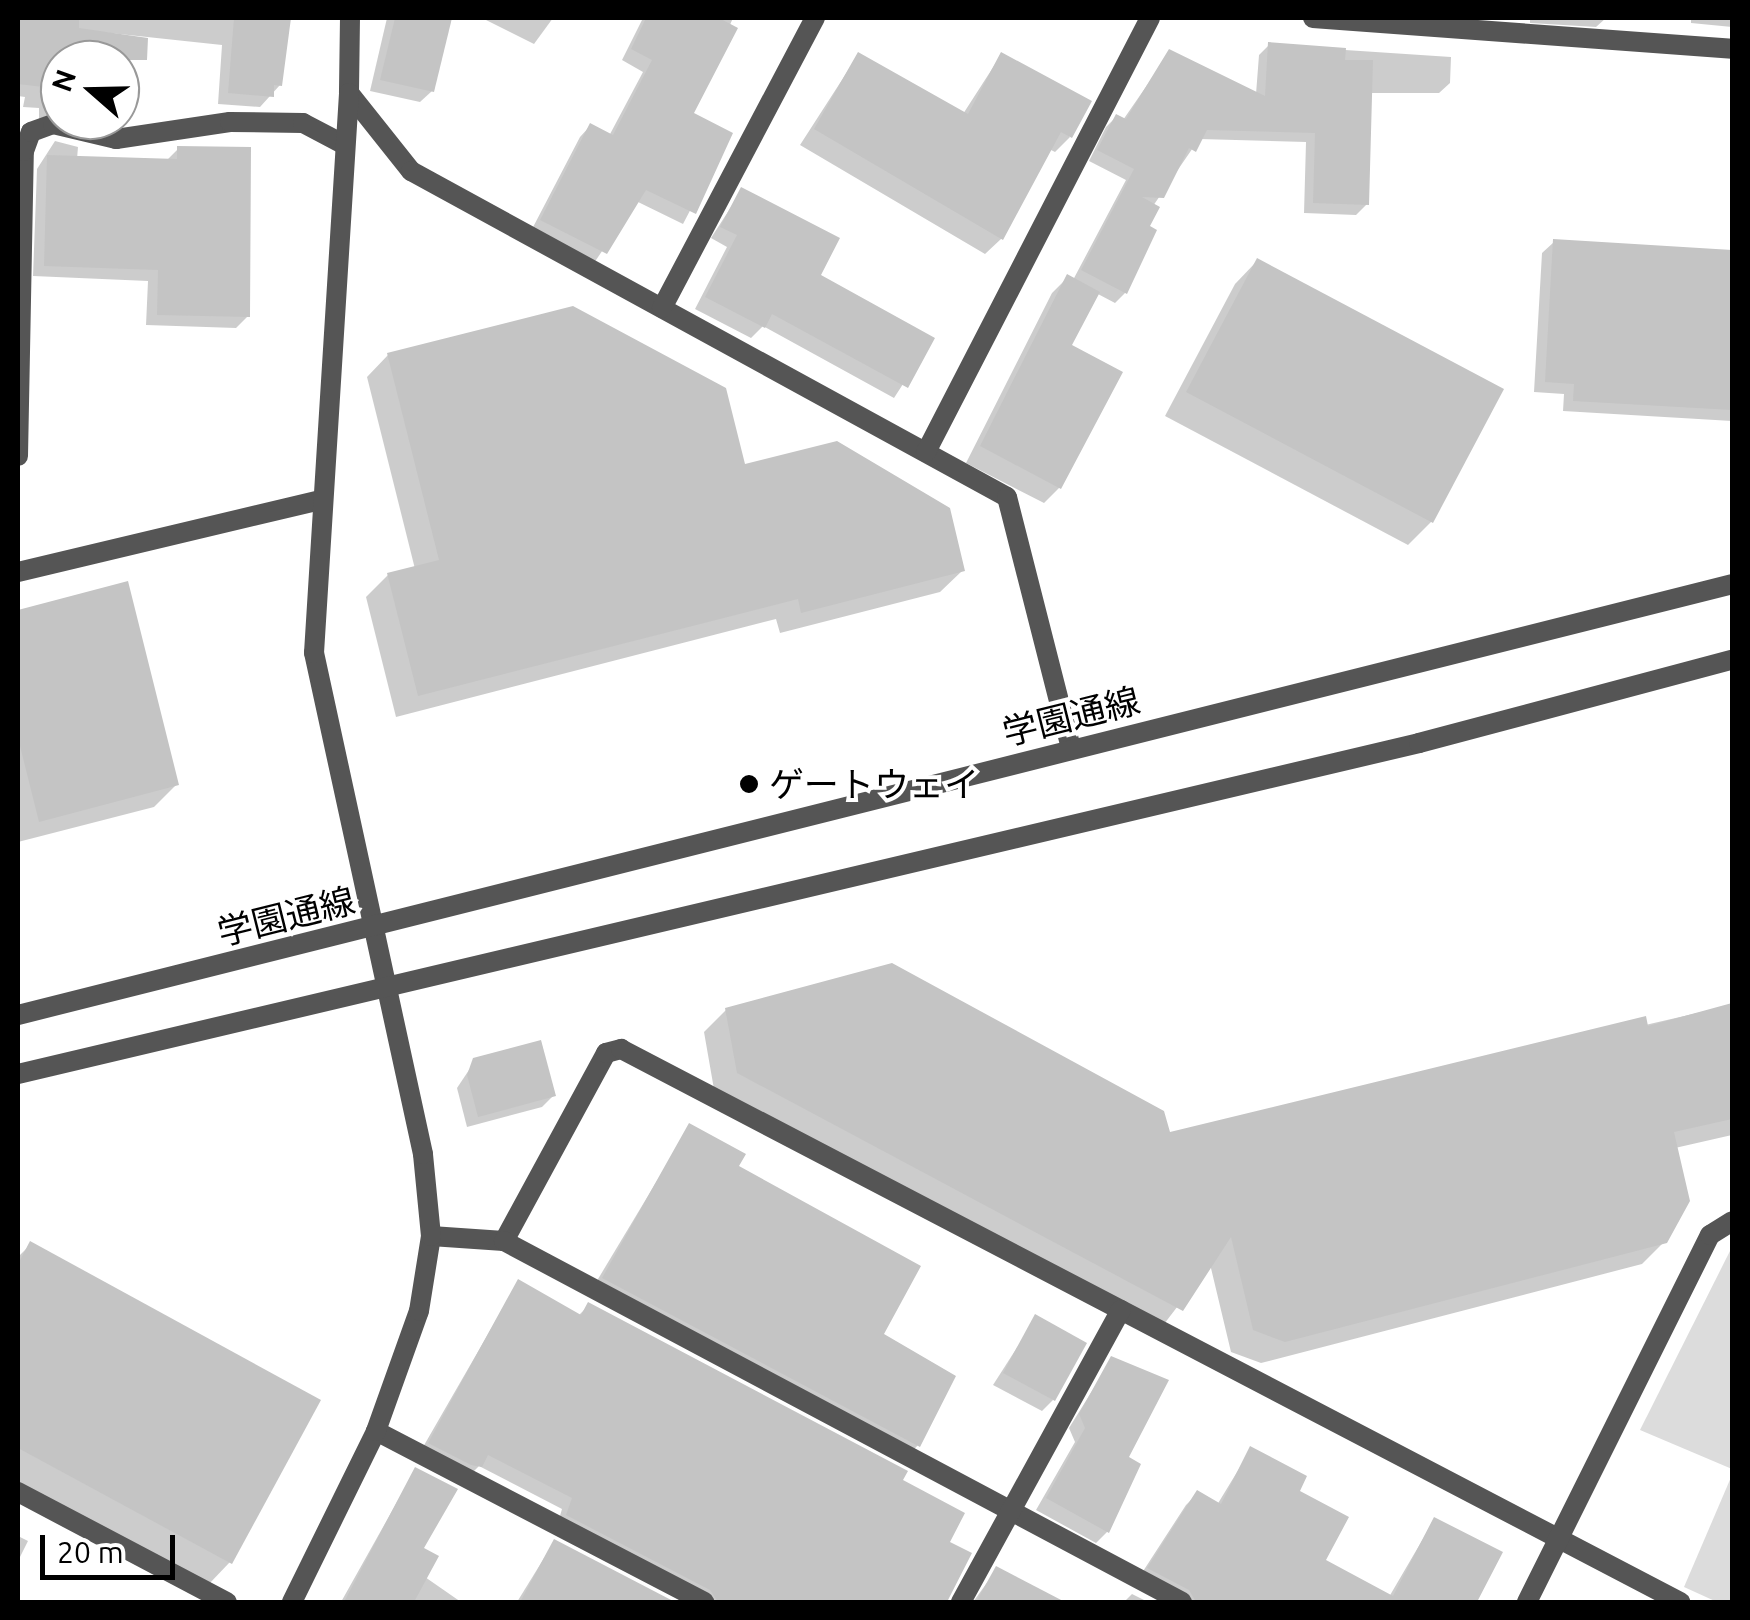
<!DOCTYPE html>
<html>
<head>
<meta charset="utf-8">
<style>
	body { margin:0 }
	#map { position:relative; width:1750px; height:1620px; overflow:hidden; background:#fff; font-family:Ubuntu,"Noto Sans JP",sans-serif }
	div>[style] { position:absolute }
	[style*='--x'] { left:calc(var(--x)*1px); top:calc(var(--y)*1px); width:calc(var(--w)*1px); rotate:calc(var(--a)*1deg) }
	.green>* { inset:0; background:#dcdcdc }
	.shadow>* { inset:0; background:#0003 }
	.building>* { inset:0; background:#c4c4c4 }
	.minor>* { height:20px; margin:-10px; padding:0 10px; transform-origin:10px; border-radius:10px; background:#555 }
	.tertiary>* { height:20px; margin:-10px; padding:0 10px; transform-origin:10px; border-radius:10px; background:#555 }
	.dots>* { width:28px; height:28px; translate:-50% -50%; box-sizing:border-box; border:5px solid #fff; border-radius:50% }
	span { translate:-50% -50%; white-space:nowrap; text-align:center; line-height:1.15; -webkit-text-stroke:8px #fff; paint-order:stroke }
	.street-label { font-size:35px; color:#000 }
	.poi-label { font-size:35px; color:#000 }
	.left { translate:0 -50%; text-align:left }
	.frame { position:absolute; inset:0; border:20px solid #000; pointer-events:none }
	.north { position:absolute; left:40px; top:40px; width:100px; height:100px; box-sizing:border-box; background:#fff; border:2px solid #999; border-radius:50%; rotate:290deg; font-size:28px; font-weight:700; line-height:40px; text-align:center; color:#000 }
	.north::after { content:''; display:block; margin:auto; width:35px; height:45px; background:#000; clip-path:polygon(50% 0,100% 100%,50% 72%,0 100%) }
	.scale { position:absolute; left:40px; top:1535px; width:135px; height:45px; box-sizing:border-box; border:5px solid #000; border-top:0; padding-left:12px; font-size:30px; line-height:35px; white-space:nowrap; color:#000; -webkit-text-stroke:8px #fff; paint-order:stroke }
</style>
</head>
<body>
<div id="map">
	<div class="green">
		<i style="clip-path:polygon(1732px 1247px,1732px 1469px,1640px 1430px)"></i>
		<i style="clip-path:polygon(1732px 1475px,1732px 1602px,1717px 1602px,1684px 1587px)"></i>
	</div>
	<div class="shadow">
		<i style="clip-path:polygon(18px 18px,288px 18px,280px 85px,260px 107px,218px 104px,222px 45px,91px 31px,88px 60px,60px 60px,60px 120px,39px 122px,39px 108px,23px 107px,25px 97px,18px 96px)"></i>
		<i style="clip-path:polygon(387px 18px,449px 18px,432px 91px,420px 102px,370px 91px)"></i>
		<i style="clip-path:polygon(482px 18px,553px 18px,534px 44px)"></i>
		<i style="clip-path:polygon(643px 18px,733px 18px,690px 114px,730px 134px,683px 224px,636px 201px,594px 263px,531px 231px,580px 137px,590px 126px,609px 136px,643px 72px,622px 60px)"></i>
		<i style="clip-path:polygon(1530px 18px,1606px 18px,1596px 27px,1530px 23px)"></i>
		<i style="clip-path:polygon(1691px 18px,1732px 18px,1732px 27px,1691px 23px)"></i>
		<i style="clip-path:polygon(1269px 45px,1451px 57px,1450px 83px,1439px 93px,1370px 93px,1367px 204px,1356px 215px,1304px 213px,1306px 142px,1199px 139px,1153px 206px,1125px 293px,1115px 303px,1096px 293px,1068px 346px,1059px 488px,1044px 503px,966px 463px,1052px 293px,1067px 278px,1073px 280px,1126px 180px,1089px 161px,1106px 127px,1116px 117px,1123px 120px,1170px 52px,1256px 94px,1259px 55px)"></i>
		<i style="clip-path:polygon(858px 55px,963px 114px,1001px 55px,1070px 137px,1055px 152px,1049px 149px,1001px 239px,985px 254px,800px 145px)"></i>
		<i style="clip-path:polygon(55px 141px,78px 147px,77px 159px,165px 162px,178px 149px,248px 316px,236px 328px,146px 325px,148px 281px,33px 276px,37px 169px)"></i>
		<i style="clip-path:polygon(742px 190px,817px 276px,932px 339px,894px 398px,763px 326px,751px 338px,695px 309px,727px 247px,711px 238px)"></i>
		<i style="clip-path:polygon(1554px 242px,1732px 252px,1732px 421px,1563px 411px,1564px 394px,1534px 392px,1542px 253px)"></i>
		<i style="clip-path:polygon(1257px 261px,1500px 390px,1431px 522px,1408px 545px,1165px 416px,1235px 284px)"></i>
		<i style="clip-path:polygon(388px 355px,743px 467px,962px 571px,940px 592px,780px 633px,776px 619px,396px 717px,366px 597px,388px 575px,415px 569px,367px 377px)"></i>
		<i style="clip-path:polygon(126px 584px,176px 785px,154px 807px,18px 842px,18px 613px)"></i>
		<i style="clip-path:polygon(1732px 1005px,1732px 1135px,1675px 1148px,1665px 1241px,1642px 1264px,1261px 1363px,1231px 1352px,1210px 1264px,1158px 1332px,715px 1095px,704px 1032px,726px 1010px,1168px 1135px)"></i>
		<i style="clip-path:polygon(475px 1061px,553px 1096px,542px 1107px,467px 1127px,457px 1088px)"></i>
		<i style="clip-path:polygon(690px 1126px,736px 1166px,880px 1335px,918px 1445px,907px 1457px,592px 1289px)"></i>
		<i style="clip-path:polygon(30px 1245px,230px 1562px,208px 1585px,18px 1482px,18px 1257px)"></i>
		<i style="clip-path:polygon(518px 1282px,578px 1316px,589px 1305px,900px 1481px,947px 1543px,947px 1602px,701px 1602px,557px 1526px,562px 1509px,479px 1466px,468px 1477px,419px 1454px)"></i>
		<i style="clip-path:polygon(1036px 1318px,1053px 1400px,1042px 1411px,993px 1385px)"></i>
		<i style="clip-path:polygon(1112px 1359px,1125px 1458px,1107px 1532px,1096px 1543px,1036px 1510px,1075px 1442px,1069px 1428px)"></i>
		<i style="clip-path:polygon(1251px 1449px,1296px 1492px,1323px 1561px,1389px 1597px,1434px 1520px,1455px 1590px,1449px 1602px,1179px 1602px,1138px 1579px,1186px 1505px,1197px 1494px,1217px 1505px)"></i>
		<i style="clip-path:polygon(415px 1470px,425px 1577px,461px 1602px,341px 1602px)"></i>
		<i style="clip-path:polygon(18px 1536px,28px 1541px,18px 1561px)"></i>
		<i style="clip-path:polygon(554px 1542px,670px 1602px,517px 1602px)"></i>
		<i style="clip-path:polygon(997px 1569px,1060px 1602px,973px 1602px)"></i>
		<i style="clip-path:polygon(1132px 1594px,1148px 1602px,1124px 1602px)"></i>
	</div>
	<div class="building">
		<i style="clip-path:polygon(20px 18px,79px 18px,79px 28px,148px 38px,147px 60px,60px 60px,60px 89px,18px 84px)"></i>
		<i style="clip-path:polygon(234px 18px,291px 18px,282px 86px,274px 85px,274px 97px,228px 93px)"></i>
		<i style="clip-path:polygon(395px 18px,452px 18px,434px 92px,380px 80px)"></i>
		<i style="clip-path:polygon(646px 18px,719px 18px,738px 28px,694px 113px,733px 133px,696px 214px,646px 190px,607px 254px,540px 220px,590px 123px,613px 135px,652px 60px,631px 49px)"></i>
		<i style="clip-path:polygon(1268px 42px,1346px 48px,1345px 60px,1373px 60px,1369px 205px,1313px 203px,1315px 133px,1207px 130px,1196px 152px,1189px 148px,1164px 198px,1142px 197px,1160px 207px,1150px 226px,1157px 230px,1127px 294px,1081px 270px,1134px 169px,1097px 150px,1116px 114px,1126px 119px,1169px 49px,1265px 96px)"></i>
		<i style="clip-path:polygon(858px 52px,968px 114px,1001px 52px,1092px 101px,1072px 138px,1061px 132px,1003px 240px,814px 129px)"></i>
		<i style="clip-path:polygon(177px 146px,251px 147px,250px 317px,157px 315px,158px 270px,44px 266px,47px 155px,177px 159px)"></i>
		<i style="clip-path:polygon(741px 187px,840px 238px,821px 275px,935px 338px,908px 388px,772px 314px,765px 328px,705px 297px,737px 235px,720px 227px)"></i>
		<i style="clip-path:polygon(1553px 239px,1732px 250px,1732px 410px,1573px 401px,1574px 384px,1545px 382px)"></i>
		<i style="clip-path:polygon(1257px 258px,1504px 389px,1433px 523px,1186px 392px)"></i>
		<i style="clip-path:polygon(1067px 274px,1100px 292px,1072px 345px,1123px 372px,1061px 489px,980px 446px)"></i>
		<i style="clip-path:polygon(573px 306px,726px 388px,745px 464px,837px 441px,950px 508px,965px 571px,801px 613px,798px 599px,418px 696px,387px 573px,439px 560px,387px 353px)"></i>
		<i style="clip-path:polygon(128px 581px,179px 785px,39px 822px,18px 738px,18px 610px)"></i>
		<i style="clip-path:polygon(892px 963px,1164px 1111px,1170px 1132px,1646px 1016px,1648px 1026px,1732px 1003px,1732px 1119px,1674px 1132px,1690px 1201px,1667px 1243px,1285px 1342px,1253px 1330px,1231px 1237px,1183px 1311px,737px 1073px,725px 1008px)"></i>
		<i style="clip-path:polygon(541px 1040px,556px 1096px,478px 1117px,467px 1075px,473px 1058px)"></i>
		<i style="clip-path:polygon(689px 1123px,746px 1154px,739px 1166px,921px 1266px,884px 1334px,956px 1376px,920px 1447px,602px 1278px)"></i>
		<i style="clip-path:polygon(30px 1241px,321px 1400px,232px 1564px,18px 1448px,18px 1264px)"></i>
		<i style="clip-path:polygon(518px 1279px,581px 1315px,588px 1302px,908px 1471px,903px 1480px,965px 1513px,950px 1542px,972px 1553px,947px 1602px,718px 1602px,710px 1590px,566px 1515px,572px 1498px,488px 1455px,482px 1467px,471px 1465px,428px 1443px)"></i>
		<i style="clip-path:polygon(1035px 1314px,1087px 1343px,1055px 1401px,1003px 1373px)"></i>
		<i style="clip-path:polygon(1111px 1356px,1169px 1380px,1129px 1457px,1141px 1464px,1109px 1533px,1046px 1498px,1085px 1428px,1079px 1414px)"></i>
		<i style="clip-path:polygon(1250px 1446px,1307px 1476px,1300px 1491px,1349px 1517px,1326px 1560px,1393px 1596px,1434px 1517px,1503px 1552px,1477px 1602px,1196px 1602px,1189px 1590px,1147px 1568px,1197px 1490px,1221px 1504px)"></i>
		<i style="clip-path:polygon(415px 1467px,458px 1489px,424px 1548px,439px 1556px,414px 1602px,344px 1602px)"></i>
		<i style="clip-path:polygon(554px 1539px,675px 1602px,520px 1602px)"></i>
		<i style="clip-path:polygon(996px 1566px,1065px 1602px,976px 1602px)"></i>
	</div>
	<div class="minor">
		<i style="--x:350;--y:18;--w:75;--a:90.8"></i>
		<i style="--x:349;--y:93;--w:100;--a:51.5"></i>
		<i style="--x:411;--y:171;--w:679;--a:28.68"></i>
		<i style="--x:1007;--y:497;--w:260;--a:75.7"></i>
		<i style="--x:1313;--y:18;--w:420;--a:4.2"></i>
		<i style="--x:662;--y:308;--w:328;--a:-62.2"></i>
		<i style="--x:926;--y:452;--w:488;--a:-62.7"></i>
		<i style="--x:18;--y:456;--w:305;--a:-88.9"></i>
		<i style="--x:24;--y:151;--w:20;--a:-70"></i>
		<i style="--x:31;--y:132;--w:23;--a:-20"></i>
		<i style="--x:53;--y:124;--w:65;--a:13.4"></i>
		<i style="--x:116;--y:139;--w:115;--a:-8.5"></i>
		<i style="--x:230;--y:122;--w:73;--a:0.8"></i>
		<i style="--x:303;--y:123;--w:47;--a:27.6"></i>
		<i style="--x:18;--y:572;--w:311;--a:-13.4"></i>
		<i style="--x:431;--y:1236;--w:73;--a:3.9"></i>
		<i style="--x:504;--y:1241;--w:214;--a:-61.5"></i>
		<i style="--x:606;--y:1053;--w:16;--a:-15"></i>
		<i style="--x:621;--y:1049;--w:1195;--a:27.57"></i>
		<i style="--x:504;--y:1241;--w:768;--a:28.03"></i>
		<i style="--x:376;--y:1431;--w:370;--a:27.5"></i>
		<i style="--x:18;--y:1492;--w:236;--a:27.8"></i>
		<i style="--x:292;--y:1602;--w:191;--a:-63.8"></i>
		<i style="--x:376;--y:1431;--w:127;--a:-70.3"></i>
		<i style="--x:419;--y:1311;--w:76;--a:-80.9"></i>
		<i style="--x:431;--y:1236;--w:82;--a:-95.6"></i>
		<i style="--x:423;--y:1154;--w:513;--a:-102.27"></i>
		<i style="--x:314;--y:653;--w:561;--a:-86.42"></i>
		<i style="--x:961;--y:1602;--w:333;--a:-61.3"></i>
		<i style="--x:1527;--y:1602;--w:410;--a:-63.5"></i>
		<i style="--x:1710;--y:1235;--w:26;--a:-32"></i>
	</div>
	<div class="tertiary">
		<i style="--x:18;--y:1015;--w:1767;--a:-14.11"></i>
		<i style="--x:18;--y:1074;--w:1440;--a:-13.29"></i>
		<i style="--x:1419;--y:743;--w:324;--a:-14.9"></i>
	</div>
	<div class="dots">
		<i style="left:749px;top:784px;background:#000"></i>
	</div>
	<div class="street-label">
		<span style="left:1071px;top:716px;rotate:-14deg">学園通線</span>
		<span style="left:286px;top:916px;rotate:-14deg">学園通線</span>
	</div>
	<div class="poi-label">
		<span class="left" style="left:769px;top:784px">ゲートウェイ</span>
	</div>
	<div class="frame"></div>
	<div class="north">N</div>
	<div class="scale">20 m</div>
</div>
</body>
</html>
